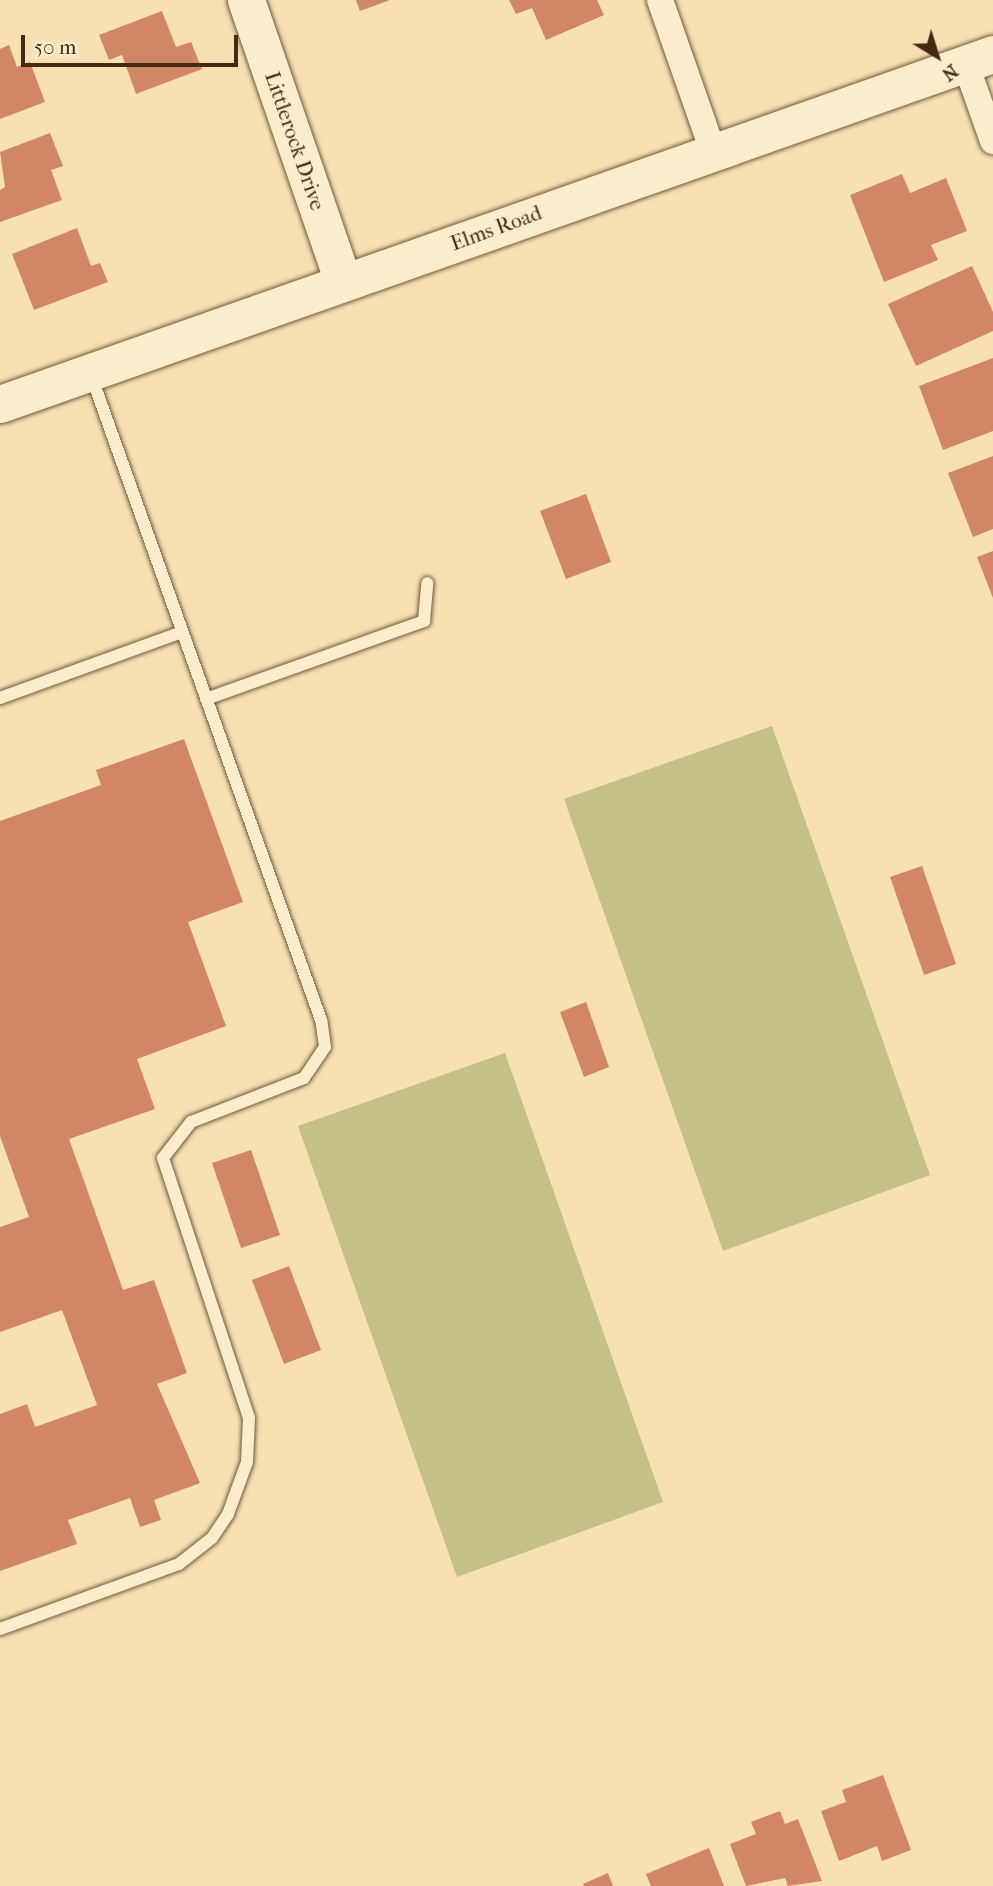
<!DOCTYPE html>
<html>
<head>
<meta charset="utf-8">
<style>
	body { margin:0 }
	#map { position:relative; width:993px; height:1886px; overflow:hidden; background:#f7e1b2; font-family:"IM FELL French Canon",serif }
	div>[style] { position:absolute }
	[style*='--x'] { left:calc(var(--x)*1px); top:calc(var(--y)*1px); width:calc(var(--w)*1px); rotate:calc(var(--a)*1deg) }
	.green>* { inset:0; background:#c4c187 }
	.building>* { inset:0; background:#d18666 }
	.roads { filter:drop-shadow(0 0 2px #72583a) drop-shadow(0 0 2px #72583a) }
	.lane>* { height:12px; margin:-6px; padding:0 6px; transform-origin:6px; border-radius:6px; background:#faeccd }
	.street>* { height:26px; margin:-13px; padding:0 13px; transform-origin:13px; border-radius:13px; background:#faeccd }
	.secondary>* { height:37px; margin:-18.5px; padding:0 18.5px; transform-origin:18.5px; border-radius:18.5px; background:#faeccd }
	span { translate:-50% -50%; white-space:nowrap; text-align:center; line-height:1.15; -webkit-text-stroke:7px #faeccd; paint-order:stroke }
	.street-label { font-size:21px; color:#452a12 }
	.north { position:absolute; left:902px; top:21px; width:70px; height:70px; -webkit-text-stroke:5px #faeccd; paint-order:stroke; rotate:142deg; font-size:19px; font-weight:700; line-height:28px; text-align:center; color:#452a12 }
	.north::after { content:''; display:block; margin:auto; width:24px; height:32px; background:#452a12; clip-path:polygon(50% 0,100% 100%,50% 72%,0 100%) }
	.scale { position:absolute; left:21px; top:35px; width:217px; height:32px; box-sizing:border-box; border:4px solid #452a12; border-top:0; padding-left:9px; font-size:21px; line-height:24px; white-space:nowrap; color:#452a12; -webkit-text-stroke:5px #faeccd; paint-order:stroke }
</style>
</head>
<body>
<div id="map">
	<div class="green">
		<i style="clip-path:polygon(772px 726px,930px 1175px,723px 1251px,564px 799px)"></i>
		<i style="clip-path:polygon(505px 1053px,663px 1502px,457px 1577px,298px 1126px)"></i>
	</div>
	<div class="building">
		<i style="clip-path:polygon(356px 0,390px 0,360px 11px)"></i>
		<i style="clip-path:polygon(509px 0,597px 0,604px 15px,546px 40px,532px 8px,516px 14px)"></i>
		<i style="clip-path:polygon(162px 11px,176px 47px,191px 42px,202px 69px,136px 94px,122px 55px,109px 60px,99px 35px)"></i>
		<i style="clip-path:polygon(9px 45px,17px 67px,30px 62px,45px 102px,0 119px,0 49px)"></i>
		<i style="clip-path:polygon(50px 133px,63px 166px,51px 170px,62px 200px,0 222px,0 190px,5px 187px,0 152px)"></i>
		<i style="clip-path:polygon(902px 174px,910px 193px,946px 178px,967px 231px,931px 245px,938px 260px,884px 282px,850px 195px)"></i>
		<i style="clip-path:polygon(77px 228px,91px 266px,100px 263px,108px 282px,34px 310px,12px 254px)"></i>
		<i style="clip-path:polygon(972px 266px,993px 312px,993px 331px,916px 366px,888px 304px)"></i>
		<i style="clip-path:polygon(993px 358px,993px 431px,943px 450px,919px 386px)"></i>
		<i style="clip-path:polygon(993px 456px,993px 529px,973px 537px,948px 473px)"></i>
		<i style="clip-path:polygon(586px 494px,611px 562px,566px 579px,540px 511px)"></i>
		<i style="clip-path:polygon(993px 551px,993px 598px,977px 557px)"></i>
		<i style="clip-path:polygon(184px 739px,243px 902px,188px 922px,226px 1026px,137px 1059px,155px 1109px,69px 1139px,123px 1290px,154px 1280px,187px 1373px,157px 1384px,200px 1483px,154px 1500px,161px 1520px,140px 1527px,130px 1498px,68px 1520px,77px 1544px,0 1571px,0 1414px,27px 1404px,35px 1427px,97px 1405px,62px 1310px,0 1332px,0 1227px,29px 1217px,0 1136px,0 821px,101px 785px,96px 770px)"></i>
		<i style="clip-path:polygon(922px 866px,956px 964px,924px 975px,890px 877px)"></i>
		<i style="clip-path:polygon(586px 1002px,609px 1067px,584px 1077px,560px 1012px)"></i>
		<i style="clip-path:polygon(251px 1150px,280px 1235px,241px 1248px,212px 1163px)"></i>
		<i style="clip-path:polygon(289px 1266px,321px 1350px,284px 1364px,252px 1280px)"></i>
		<i style="clip-path:polygon(883px 1775px,911px 1850px,882px 1861px,877px 1846px,839px 1861px,821px 1811px,846px 1802px,842px 1790px)"></i>
		<i style="clip-path:polygon(780px 1811px,785px 1824px,798px 1819px,822px 1881px,788px 1886px,785px 1878px,746px 1886px,730px 1844px,756px 1834px,751px 1822px)"></i>
		<i style="clip-path:polygon(709px 1848px,724px 1886px,651px 1886px,646px 1874px)"></i>
		<i style="clip-path:polygon(608px 1873px,613px 1886px,584px 1886px,583px 1884px)"></i>
	</div>
	<div class="roads">
		<div class="lane">
			<i style="--x:0;--y:698;--w:194;--a:-19.9"></i>
			<i style="--x:206;--y:699;--w:232;--a:-19.7"></i>
			<i style="--x:424;--y:621;--w:38;--a:-85"></i>
			<i style="--x:0;--y:1629;--w:190;--a:-20"></i>
			<i style="--x:179;--y:1564;--w:42;--a:-38.2"></i>
			<i style="--x:212;--y:1538;--w:29;--a:-56"></i>
			<i style="--x:228;--y:1514;--w:55;--a:-69.9"></i>
			<i style="--x:247;--y:1462;--w:44;--a:-87.4"></i>
			<i style="--x:249;--y:1418;--w:274;--a:-108.3"></i>
			<i style="--x:163;--y:1158;--w:46;--a:-52.1"></i>
			<i style="--x:191;--y:1122;--w:121;--a:-21.3"></i>
			<i style="--x:304;--y:1078;--w:37;--a:-56"></i>
			<i style="--x:325;--y:1047;--w:27;--a:-98"></i>
			<i style="--x:321;--y:1020;--w:685;--a:-109.63"></i>
		</div>
		<div class="street">
			<i style="--x:660;--y:0;--w:160;--a:70.7"></i>
			<i style="--x:965;--y:62;--w:84;--a:70.5"></i>
		</div>
		<div class="secondary">
			<i style="--x:246;--y:0;--w:298;--a:71"></i>
			<i style="--x:0;--y:404;--w:1053;--a:-19.42"></i>
		</div>
	</div>
	<div class="street-label">
		<span style="left:295px;top:141px;rotate:71deg">Littlerock Drive</span>
		<span style="left:496px;top:228px;rotate:-20deg">Elms Road</span>
	</div>
	<div class="north">N</div>
	<div class="scale">50 m</div>
</div>
</body>
</html>
